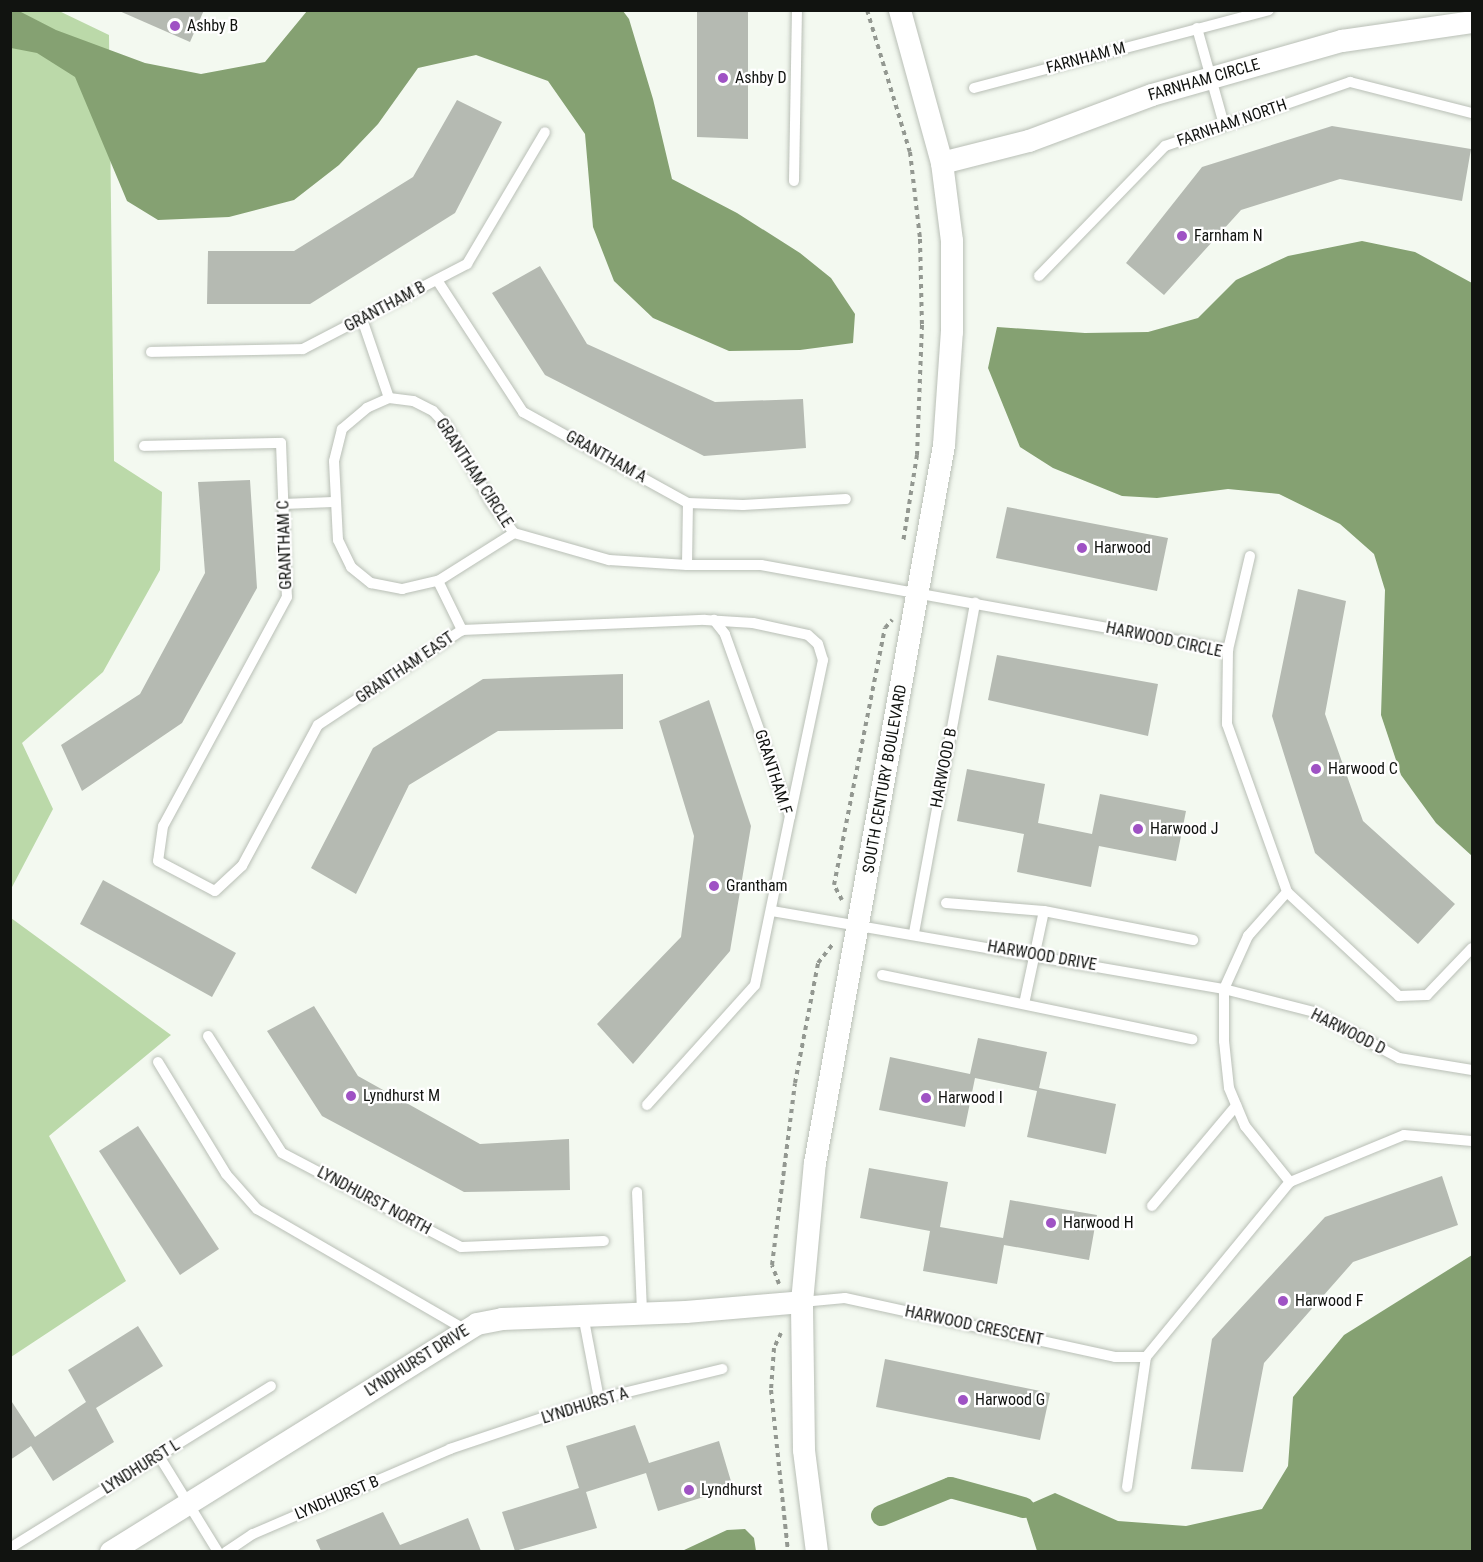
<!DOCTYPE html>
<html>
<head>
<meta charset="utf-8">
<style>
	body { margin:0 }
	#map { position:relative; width:1483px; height:1562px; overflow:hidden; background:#f3f9f0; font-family:"Roboto Condensed",sans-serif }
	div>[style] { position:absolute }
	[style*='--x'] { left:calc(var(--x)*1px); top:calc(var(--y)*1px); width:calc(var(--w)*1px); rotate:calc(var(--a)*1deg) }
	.green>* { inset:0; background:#bbd9a9 }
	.water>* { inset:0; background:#85a172 }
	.canal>* { height:21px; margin:-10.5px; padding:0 10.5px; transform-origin:10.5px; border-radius:10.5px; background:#85a172 }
	.building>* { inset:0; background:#b5bab2 }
	.path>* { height:4px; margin-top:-2px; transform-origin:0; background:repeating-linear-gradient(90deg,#939891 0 4.5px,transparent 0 9px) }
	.roads { filter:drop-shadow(0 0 2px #b9bfb6) drop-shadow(0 0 2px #b9bfb6) }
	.service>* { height:10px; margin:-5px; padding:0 5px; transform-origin:5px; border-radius:5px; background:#fff }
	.minor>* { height:22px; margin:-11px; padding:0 11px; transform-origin:11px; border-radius:11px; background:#fff }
	.dots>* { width:16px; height:16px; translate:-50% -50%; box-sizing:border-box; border:3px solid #fff; border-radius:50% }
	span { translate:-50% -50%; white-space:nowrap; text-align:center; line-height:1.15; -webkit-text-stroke:4.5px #fff; paint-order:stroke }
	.poi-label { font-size:16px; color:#111310 }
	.left { translate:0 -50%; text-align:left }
	.street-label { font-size:16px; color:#111310 }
	.frame { position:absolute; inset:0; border:12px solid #111310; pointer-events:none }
</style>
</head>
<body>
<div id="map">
	<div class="green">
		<i style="clip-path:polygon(57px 10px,109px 35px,114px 461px,162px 492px,160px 570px,103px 672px,22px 743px,53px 809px,11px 889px,11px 11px)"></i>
		<i style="clip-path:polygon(11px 918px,171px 1035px,49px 1136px,126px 1281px,11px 1357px)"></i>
	</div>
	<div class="water">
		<i style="clip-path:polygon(10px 11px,19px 11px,56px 30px,145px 63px,201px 74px,265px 62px,307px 11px,623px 11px,629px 19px,653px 99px,672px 179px,737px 213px,800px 253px,831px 278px,855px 314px,853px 343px,800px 350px,729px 351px,653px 318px,614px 281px,593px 227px,585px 134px,548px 81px,476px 55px,418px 68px,378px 124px,339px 165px,294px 200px,229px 217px,158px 220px,127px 201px,75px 77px,37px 53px,11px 48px)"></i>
		<i style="clip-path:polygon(1362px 241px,1415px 252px,1472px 283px,1472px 856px,1436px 823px,1401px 775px,1381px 715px,1385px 590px,1374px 554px,1340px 524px,1279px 494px,1228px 489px,1157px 498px,1122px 496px,1053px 468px,1020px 447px,988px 368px,997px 327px,1085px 333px,1148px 332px,1198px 318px,1236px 280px,1288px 256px)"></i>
		<i style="clip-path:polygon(1472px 1255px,1472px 1551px,1037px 1551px,1023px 1507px,1055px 1493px,1118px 1521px,1186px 1526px,1262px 1509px,1288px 1466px,1293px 1397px,1344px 1335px)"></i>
		<i style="clip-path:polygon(745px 1529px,754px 1538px,756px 1551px,682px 1551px,727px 1530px)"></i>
	</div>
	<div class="canal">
		<i style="--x:881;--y:1515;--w:74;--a:-22.1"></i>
		<i style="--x:950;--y:1487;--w:76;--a:15.3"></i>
	</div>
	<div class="building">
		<i style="clip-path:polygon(117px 10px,204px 10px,190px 42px)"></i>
		<i style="clip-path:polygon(697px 10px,748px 10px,748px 139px,697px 137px)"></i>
		<i style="clip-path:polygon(457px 100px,502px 122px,455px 213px,310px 304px,207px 304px,208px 251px,294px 251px,413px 177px)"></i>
		<i style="clip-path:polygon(1332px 126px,1471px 149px,1462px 201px,1340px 179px,1241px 210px,1164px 295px,1126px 263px,1202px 167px)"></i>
		<i style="clip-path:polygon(540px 266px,587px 344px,715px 402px,803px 399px,806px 448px,704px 456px,545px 375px,492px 293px)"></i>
		<i style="clip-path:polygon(250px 480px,257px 588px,182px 723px,82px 791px,61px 745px,140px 694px,205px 573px,198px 482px)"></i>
		<i style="clip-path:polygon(1007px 507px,1168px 538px,1157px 591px,996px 558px)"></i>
		<i style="clip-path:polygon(1298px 589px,1346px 601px,1325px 714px,1363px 821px,1455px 904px,1418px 944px,1315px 853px,1272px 716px)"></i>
		<i style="clip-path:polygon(997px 655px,1158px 684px,1148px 736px,988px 700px)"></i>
		<i style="clip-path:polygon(623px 674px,623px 729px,498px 731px,409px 785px,356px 894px,311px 868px,373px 748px,483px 679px)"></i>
		<i style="clip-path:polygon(709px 700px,751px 826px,730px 951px,633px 1064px,597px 1024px,681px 937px,694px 836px,659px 721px)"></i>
		<i style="clip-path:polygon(967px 769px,1045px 784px,1038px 823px,1092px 834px,1100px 794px,1186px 811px,1176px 861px,1099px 846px,1091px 887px,1017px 872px,1024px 834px,957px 821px)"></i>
		<i style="clip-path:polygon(103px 880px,236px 953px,212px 997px,80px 924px)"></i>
		<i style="clip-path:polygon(314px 1006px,358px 1076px,480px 1144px,569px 1139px,570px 1190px,464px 1192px,322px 1116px,267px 1031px)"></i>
		<i style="clip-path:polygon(978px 1038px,1047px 1052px,1039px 1088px,1116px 1104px,1106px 1154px,1027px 1137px,1037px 1091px,975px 1078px,965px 1127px,879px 1110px,890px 1057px,970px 1074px)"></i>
		<i style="clip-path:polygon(138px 1126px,219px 1249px,180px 1275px,99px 1151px)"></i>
		<i style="clip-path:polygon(869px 1168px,948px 1182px,940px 1227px,1003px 1238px,1010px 1200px,1097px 1215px,1089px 1260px,1004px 1245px,997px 1284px,923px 1271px,930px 1231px,860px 1218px)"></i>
		<i style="clip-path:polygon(1442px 1176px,1458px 1225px,1353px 1262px,1264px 1363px,1243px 1472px,1191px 1469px,1212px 1339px,1325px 1217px)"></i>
		<i style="clip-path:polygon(138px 1326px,163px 1366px,96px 1408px,114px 1442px,53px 1481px,31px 1446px,10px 1460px,10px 1399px,35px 1437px,86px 1402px,68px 1370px)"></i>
		<i style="clip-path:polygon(885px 1359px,1050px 1393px,1040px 1440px,876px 1407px)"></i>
		<i style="clip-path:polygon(635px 1425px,649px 1463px,719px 1441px,733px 1488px,658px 1511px,646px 1473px,586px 1492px,597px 1528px,515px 1551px,502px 1512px,579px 1488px,566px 1446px)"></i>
		<i style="clip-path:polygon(383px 1512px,400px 1545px,468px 1518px,481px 1551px,321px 1551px,316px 1540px)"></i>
	</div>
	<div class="path">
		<i style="--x:867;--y:10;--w:148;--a:73.2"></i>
		<i style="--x:910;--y:152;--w:88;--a:83.4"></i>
		<i style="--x:920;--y:239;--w:86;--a:88.7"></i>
		<i style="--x:922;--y:325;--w:130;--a:92.2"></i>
		<i style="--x:917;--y:455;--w:88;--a:99.1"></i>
		<i style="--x:842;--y:900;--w:17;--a:-118"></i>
		<i style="--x:834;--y:885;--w:262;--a:-78.8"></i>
		<i style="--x:885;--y:628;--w:11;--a:-49"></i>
		<i style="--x:779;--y:1284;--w:20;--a:-110"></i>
		<i style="--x:772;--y:1265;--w:183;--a:-82.8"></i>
		<i style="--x:795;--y:1083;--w:122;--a:-79.1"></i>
		<i style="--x:818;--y:963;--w:23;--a:-52"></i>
		<i style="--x:781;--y:1333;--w:17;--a:115"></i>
		<i style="--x:774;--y:1348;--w:42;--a:94.1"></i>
		<i style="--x:771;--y:1390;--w:163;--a:84"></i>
	</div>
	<div class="roads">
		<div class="service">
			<i style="--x:1197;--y:28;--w:101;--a:74.4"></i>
			<i style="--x:974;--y:88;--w:305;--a:-14.8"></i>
			<i style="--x:794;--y:181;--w:171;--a:-89"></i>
			<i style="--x:1039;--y:276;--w:181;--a:-45.9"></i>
			<i style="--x:1165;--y:146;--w:196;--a:-19.1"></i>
			<i style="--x:1350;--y:82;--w:126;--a:14.3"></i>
			<i style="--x:437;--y:280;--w:158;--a:56.9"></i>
			<i style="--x:523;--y:412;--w:188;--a:28.9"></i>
			<i style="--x:688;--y:503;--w:55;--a:2.1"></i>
			<i style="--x:743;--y:505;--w:103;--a:-3.3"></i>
			<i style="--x:362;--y:319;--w:83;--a:71.1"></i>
			<i style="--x:151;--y:352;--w:152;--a:-1.1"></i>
			<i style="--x:303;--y:349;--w:185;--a:-27.4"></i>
			<i style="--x:467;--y:264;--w:153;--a:-59.4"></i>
			<i style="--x:144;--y:446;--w:137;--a:-1.3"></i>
			<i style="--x:281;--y:443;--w:154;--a:87.8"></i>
			<i style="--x:287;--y:597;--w:260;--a:118.4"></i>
			<i style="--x:163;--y:826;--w:35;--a:98"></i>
			<i style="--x:158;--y:861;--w:64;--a:27.8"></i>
			<i style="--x:215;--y:891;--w:37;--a:-43"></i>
			<i style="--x:242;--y:866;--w:160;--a:-61.7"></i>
			<i style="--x:318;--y:725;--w:173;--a:-33.4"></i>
			<i style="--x:462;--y:630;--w:243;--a:-2.4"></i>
			<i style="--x:705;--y:620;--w:48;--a:3.6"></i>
			<i style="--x:753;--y:623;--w:56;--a:12.3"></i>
			<i style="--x:808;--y:635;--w:13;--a:42"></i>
			<i style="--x:818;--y:644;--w:17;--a:73"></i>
			<i style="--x:823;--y:660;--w:159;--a:101.9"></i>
			<i style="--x:283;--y:504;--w:50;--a:-2.3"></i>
			<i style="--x:514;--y:533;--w:39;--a:-127"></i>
			<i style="--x:491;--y:502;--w:88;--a:-120.1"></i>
			<i style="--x:447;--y:426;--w:21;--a:-133"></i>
			<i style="--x:433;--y:411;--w:22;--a:-153"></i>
			<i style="--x:413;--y:401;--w:24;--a:-173"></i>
			<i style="--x:389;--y:398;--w:24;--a:156"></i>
			<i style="--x:367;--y:408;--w:33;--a:140"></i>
			<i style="--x:342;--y:429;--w:33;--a:104"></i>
			<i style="--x:334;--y:461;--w:79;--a:87.1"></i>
			<i style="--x:338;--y:540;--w:30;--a:64"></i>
			<i style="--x:351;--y:567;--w:26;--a:39"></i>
			<i style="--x:371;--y:583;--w:32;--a:11"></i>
			<i style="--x:402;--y:589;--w:37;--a:-13"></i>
			<i style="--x:438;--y:581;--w:90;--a:-32.3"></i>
			<i style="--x:514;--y:533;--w:99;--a:15.9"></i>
			<i style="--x:609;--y:560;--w:78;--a:3.7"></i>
			<i style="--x:687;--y:565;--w:74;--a:0"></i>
			<i style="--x:761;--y:565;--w:475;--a:10.3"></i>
			<i style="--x:1250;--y:556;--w:97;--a:103.2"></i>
			<i style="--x:1228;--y:650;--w:74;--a:90.8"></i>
			<i style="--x:1227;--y:724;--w:178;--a:70.3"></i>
			<i style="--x:1287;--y:892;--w:59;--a:131.6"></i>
			<i style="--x:1248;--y:936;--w:58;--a:114.4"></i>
			<i style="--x:1224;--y:989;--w:52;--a:90"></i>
			<i style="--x:1224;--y:1041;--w:47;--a:83.9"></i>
			<i style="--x:1229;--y:1088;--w:41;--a:67.2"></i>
			<i style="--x:1245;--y:1126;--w:72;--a:51.2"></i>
			<i style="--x:687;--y:565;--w:62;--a:-89.1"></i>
			<i style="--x:438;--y:581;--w:55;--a:63.9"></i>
			<i style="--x:1287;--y:892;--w:153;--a:42.9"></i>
			<i style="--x:1399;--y:996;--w:28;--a:-2"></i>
			<i style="--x:1427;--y:995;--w:65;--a:-46.2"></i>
			<i style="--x:946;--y:903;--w:98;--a:4.7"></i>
			<i style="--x:1044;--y:911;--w:152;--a:11"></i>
			<i style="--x:772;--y:911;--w:459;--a:9.8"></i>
			<i style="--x:1224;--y:989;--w:93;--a:14.3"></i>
			<i style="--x:1314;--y:1012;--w:97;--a:28.4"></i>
			<i style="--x:1399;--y:1058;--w:74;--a:9.3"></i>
			<i style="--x:914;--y:933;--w:336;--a:-79.5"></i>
			<i style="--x:882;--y:975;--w:317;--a:11.7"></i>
			<i style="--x:1024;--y:1004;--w:95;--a:-77.9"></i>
			<i style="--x:208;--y:1036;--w:138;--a:57.7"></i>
			<i style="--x:282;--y:1153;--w:202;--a:27.7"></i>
			<i style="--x:461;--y:1247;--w:143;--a:-2.4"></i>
			<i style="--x:158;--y:1062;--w:131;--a:58.7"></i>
			<i style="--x:226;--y:1174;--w:47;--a:48.5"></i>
			<i style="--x:257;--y:1209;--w:241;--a:30.1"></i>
			<i style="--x:647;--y:1105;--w:161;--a:-48"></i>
			<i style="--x:755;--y:985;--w:173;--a:-78.3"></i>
			<i style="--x:790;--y:816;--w:193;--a:-109.7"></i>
			<i style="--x:725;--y:634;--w:18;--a:-128"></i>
			<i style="--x:637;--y:1192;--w:121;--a:87.6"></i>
			<i style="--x:1152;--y:1206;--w:131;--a:-50"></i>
			<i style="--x:802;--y:1302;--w:43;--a:-5.3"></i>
			<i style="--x:845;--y:1298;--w:276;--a:12.3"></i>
			<i style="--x:1115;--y:1357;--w:31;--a:0"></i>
			<i style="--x:583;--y:1315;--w:86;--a:79.2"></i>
			<i style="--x:159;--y:1456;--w:113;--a:58.4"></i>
			<i style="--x:1127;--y:1487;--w:131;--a:-81.7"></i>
			<i style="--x:1146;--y:1357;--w:227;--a:-50.6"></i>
			<i style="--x:1290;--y:1182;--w:123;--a:-22.4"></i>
			<i style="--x:1404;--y:1135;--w:68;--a:5"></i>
			<i style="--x:10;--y:1548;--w:307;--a:-31.8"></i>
			<i style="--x:226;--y:1552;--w:32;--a:-34"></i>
			<i style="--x:253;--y:1534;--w:215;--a:-23.3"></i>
			<i style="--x:450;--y:1449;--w:157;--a:-18.6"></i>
			<i style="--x:599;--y:1399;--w:127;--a:-13.7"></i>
		</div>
		<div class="minor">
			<i style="--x:942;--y:163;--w:90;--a:-14.2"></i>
			<i style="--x:1029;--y:141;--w:131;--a:-20.5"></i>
			<i style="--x:1152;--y:95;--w:198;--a:-15.9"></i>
			<i style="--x:1342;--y:41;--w:131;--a:-8.3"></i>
			<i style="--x:111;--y:1552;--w:431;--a:-31.9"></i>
			<i style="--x:477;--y:1324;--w:25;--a:-11"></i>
			<i style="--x:502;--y:1319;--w:184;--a:-2.2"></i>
			<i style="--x:686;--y:1312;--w:116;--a:-4.9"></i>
			<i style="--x:817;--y:1552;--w:103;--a:-97.3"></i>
			<i style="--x:804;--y:1450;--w:148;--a:-90.8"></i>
			<i style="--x:802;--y:1302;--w:140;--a:-84.7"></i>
			<i style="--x:815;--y:1163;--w:729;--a:-79.81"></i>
			<i style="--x:944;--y:445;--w:113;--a:-86"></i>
			<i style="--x:952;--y:332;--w:91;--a:-90"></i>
			<i style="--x:952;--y:241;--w:79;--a:-97.3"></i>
			<i style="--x:942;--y:163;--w:159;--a:-105.4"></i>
		</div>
	</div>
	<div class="dots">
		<i style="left:175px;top:26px;background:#9f52c4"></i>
		<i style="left:723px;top:78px;background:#9f52c4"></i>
		<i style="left:1182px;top:236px;background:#9f52c4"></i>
		<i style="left:1082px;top:548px;background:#9f52c4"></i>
		<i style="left:1316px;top:769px;background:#9f52c4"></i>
		<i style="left:1138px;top:829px;background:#9f52c4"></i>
		<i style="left:714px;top:886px;background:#9f52c4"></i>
		<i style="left:351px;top:1096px;background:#9f52c4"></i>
		<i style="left:926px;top:1098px;background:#9f52c4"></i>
		<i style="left:1051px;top:1223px;background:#9f52c4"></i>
		<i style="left:1283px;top:1301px;background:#9f52c4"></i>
		<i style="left:963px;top:1400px;background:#9f52c4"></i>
		<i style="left:689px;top:1490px;background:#9f52c4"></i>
	</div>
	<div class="poi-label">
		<span class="left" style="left:187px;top:26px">Ashby B</span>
		<span class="left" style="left:735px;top:78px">Ashby D</span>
		<span class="left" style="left:1194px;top:236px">Farnham N</span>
		<span class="left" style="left:1094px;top:548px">Harwood</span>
		<span class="left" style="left:1328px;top:769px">Harwood C</span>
		<span class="left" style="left:1150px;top:829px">Harwood J</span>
		<span class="left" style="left:726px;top:886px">Grantham</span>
		<span class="left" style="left:363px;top:1096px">Lyndhurst M</span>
		<span class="left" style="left:938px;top:1098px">Harwood I</span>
		<span class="left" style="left:1063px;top:1223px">Harwood H</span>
		<span class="left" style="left:1295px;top:1301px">Harwood F</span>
		<span class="left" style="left:975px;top:1400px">Harwood G</span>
		<span class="left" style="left:701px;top:1490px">Lyndhurst</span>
	</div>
	<div class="street-label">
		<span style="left:1086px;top:58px;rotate:-15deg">FARNHAM M</span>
		<span style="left:1204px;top:80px;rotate:-16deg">FARNHAM CIRCLE</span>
		<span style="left:1232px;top:123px;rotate:-19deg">FARNHAM NORTH</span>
		<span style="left:385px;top:307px;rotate:-28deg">GRANTHAM B</span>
		<span style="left:606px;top:457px;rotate:29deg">GRANTHAM A</span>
		<span style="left:474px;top:473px;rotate:57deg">GRANTHAM CIRCLE</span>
		<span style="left:285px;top:545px;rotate:-92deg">GRANTHAM C</span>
		<span style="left:1164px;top:640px;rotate:12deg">HARWOOD CIRCLE</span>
		<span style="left:405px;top:668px;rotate:-34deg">GRANTHAM EAST</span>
		<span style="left:944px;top:768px;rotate:-79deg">HARWOOD B</span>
		<span style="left:773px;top:772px;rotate:72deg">GRANTHAM F</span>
		<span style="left:885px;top:779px;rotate:-80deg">SOUTH CENTURY BOULEVARD</span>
		<span style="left:1042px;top:956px;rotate:10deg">HARWOOD DRIVE</span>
		<span style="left:1348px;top:1032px;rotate:27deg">HARWOOD D</span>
		<span style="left:374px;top:1201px;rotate:28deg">LYNDHURST NORTH</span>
		<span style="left:974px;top:1326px;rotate:12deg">HARWOOD CRESCENT</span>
		<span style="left:417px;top:1361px;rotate:-32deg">LYNDHURST DRIVE</span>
		<span style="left:585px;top:1406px;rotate:-17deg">LYNDHURST A</span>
		<span style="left:141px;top:1467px;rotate:-32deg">LYNDHURST L</span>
		<span style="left:337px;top:1498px;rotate:-23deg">LYNDHURST B</span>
	</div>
	<div class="frame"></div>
</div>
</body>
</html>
